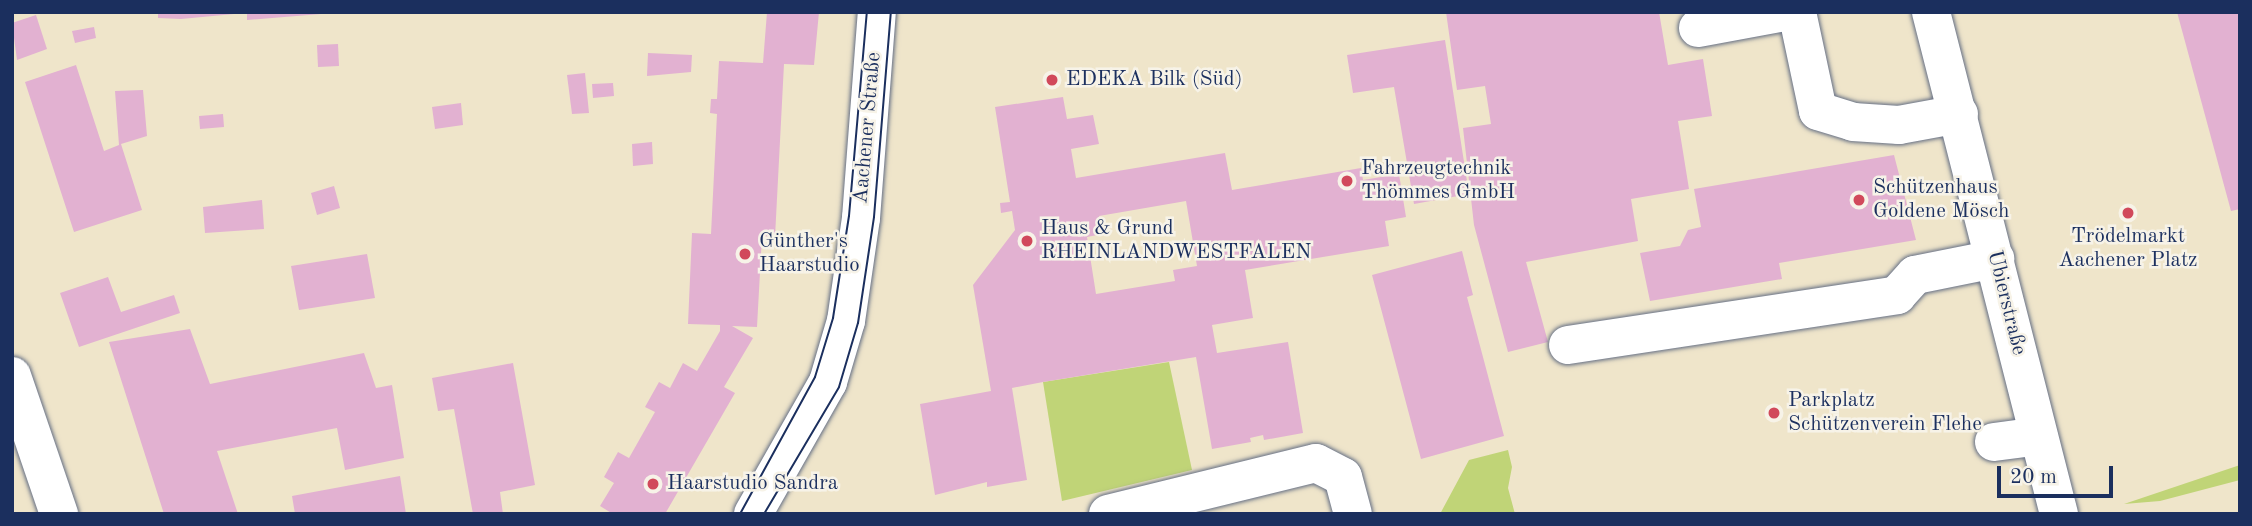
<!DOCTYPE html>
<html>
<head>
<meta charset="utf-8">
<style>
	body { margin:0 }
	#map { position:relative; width:2252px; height:526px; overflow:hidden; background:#efe5ca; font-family:"Old Standard TT",serif }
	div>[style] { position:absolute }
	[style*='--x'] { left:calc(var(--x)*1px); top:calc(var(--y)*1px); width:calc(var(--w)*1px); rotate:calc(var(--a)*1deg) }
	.green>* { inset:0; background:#c0d477 }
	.building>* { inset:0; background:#e2b1d1 }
	.roads { filter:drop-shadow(0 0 2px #656f84) drop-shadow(0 0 2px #656f84) }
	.minor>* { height:38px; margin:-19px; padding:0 19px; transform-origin:19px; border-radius:19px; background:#fff }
	.tram>* { height:2px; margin:-1px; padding:0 1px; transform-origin:1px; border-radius:1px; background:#1b2f5e }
	.dots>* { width:19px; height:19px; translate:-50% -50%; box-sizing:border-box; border:4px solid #f7f3e8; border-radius:50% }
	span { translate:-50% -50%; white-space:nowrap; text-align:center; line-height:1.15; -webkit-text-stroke:5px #f7f3e8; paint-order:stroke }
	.poi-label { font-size:21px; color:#1b2f5e }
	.left { translate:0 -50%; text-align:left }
	.street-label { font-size:21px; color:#1b2f5e }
	.frame { position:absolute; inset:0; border:14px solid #1b2f5e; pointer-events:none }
	.scale { position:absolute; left:1997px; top:466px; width:116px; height:32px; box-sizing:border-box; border:4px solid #1b2f5e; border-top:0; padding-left:9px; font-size:21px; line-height:24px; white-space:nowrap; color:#1b2f5e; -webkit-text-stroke:5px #f7f3e8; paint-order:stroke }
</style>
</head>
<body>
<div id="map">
	<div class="green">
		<i style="clip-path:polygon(1169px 362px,1192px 470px,1062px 501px,1043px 382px)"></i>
		<i style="clip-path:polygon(1508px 450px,1512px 467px,1508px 488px,1515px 514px,1440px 514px,1469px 460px)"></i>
		<i style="clip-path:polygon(2240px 465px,2240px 480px,2160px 501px,2124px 504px)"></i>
	</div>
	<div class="building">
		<i style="clip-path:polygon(158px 12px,234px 12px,234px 14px,181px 19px,158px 18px)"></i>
		<i style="clip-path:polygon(247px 12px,321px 12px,321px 14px,247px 20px)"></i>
		<i style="clip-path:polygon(767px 12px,819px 12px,814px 65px,784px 64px,775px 237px,762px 236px,757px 327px,732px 326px,753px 338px,724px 387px,735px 393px,665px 514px,613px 514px,600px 506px,614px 483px,604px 477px,618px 452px,629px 458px,655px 412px,645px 407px,659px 382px,670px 388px,683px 363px,697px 371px,720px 331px,720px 325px,688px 324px,692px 233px,711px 234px,717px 114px,710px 113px,711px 99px,717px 99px,719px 61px,763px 63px)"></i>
		<i style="clip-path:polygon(1446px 12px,1659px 12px,1668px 65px,1703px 59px,1712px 116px,1678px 121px,1689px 189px,1631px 199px,1638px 241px,1526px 262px,1548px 342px,1508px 352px,1474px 225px,1463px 128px,1491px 124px,1485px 86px,1457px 90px)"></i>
		<i style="clip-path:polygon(2177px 12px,2240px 12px,2240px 209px,2231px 211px)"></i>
		<i style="clip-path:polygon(36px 15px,47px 49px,17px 60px,12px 23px)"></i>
		<i style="clip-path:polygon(94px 27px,96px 38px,75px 43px,72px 31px)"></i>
		<i style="clip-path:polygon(1445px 40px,1469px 194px,1414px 204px,1394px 87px,1353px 93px,1347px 55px)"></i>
		<i style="clip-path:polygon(338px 44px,339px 66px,318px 67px,317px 45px)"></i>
		<i style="clip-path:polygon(648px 53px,692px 55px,691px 72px,647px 76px)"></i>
		<i style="clip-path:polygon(76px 65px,104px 151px,119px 145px,115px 91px,143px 90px,147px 136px,121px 144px,142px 210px,74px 232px,25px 82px)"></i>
		<i style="clip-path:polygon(585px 73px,589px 113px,572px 114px,567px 75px)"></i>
		<i style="clip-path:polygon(613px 83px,614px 96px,593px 98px,592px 84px)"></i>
		<i style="clip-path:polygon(evenodd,1063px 97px,1067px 119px,1093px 115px,1099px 144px,1071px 149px,1076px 178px,1225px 153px,1232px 190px,1361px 168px,1363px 180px,1399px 174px,1406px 217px,1385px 221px,1389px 246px,1245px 270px,1253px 318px,1212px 325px,1217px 353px,1288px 342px,1303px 433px,1264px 440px,1263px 435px,1250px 438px,1251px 442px,1212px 449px,1196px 357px,1043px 382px,1012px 388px,1027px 480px,987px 487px,987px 482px,935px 495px,920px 404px,991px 391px,973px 285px,1015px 230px,1012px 211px,1001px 213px,1000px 203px,1010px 202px,995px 107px,1063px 97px,1186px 201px,1197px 266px,1173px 270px,1175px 281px,1096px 294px,1087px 237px,1102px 234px,1099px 216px,1186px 201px)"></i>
		<i style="clip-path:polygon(461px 103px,463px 125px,435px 129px,432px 107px)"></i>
		<i style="clip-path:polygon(223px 114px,224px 127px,200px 129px,199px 116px)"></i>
		<i style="clip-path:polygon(652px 142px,653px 164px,633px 166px,632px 144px)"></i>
		<i style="clip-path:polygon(1894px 155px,1916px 240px,1779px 263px,1782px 279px,1650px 301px,1640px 253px,1680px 246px,1688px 230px,1701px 227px,1694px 189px)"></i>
		<i style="clip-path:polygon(334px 186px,340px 208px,317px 215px,311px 193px)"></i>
		<i style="clip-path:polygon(262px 200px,264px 229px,205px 233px,203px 207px)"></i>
		<i style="clip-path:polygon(1462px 251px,1473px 295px,1467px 297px,1504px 436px,1421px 459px,1372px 275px)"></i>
		<i style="clip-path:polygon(367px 254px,375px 298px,299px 310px,291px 266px)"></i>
		<i style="clip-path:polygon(108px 277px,121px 312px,174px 295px,180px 313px,79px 347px,60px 293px)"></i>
		<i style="clip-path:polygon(190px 329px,210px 384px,364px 353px,376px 388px,392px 385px,404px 458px,345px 470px,337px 428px,217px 451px,238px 514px,164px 514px,109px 342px)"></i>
		<i style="clip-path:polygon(513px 363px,535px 485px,500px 492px,503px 514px,473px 514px,454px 409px,438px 411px,432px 378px)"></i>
		<i style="clip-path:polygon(400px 476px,406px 514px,295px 514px,292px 496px)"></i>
	</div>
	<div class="roads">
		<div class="minor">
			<i style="--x:1797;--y:12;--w:101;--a:78"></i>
			<i style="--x:1818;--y:111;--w:37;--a:17"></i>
			<i style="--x:1853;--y:122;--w:46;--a:3.7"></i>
			<i style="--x:1899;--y:125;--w:61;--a:-10.4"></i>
			<i style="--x:1931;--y:12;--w:518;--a:75.7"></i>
			<i style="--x:1698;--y:28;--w:88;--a:-10.4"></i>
			<i style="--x:1568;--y:345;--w:333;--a:-8.6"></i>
			<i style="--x:1897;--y:295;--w:27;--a:-48"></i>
			<i style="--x:1915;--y:275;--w:82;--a:-11.3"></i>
			<i style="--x:12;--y:376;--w:146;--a:71.2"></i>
			<i style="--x:1994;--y:442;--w:45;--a:-7.6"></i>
			<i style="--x:753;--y:514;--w:152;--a:-60.4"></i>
			<i style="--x:828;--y:382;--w:64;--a:-73.6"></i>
			<i style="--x:846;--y:321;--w:104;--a:-81.7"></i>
			<i style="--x:861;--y:218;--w:207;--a:-85.6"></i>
			<i style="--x:1108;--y:514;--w:214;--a:-13.8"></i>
			<i style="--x:1316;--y:463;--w:30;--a:27"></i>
			<i style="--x:1343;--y:477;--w:38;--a:75"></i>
		</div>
	</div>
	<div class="tram">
		<i style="--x:740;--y:514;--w:156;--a:-61.3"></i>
		<i style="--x:815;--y:377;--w:62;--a:-73"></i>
		<i style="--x:833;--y:318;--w:103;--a:-81.1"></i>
		<i style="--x:849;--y:216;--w:205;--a:-85"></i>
		<i style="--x:764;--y:514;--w:147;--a:-59.4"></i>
		<i style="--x:839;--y:387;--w:67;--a:-73.5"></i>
		<i style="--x:858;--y:323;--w:107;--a:-81.4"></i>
		<i style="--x:874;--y:217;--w:206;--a:-85.3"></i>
	</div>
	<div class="dots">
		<i style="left:1052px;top:80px;background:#d1495b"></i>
		<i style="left:1347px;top:181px;background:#d1495b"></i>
		<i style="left:1859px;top:200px;background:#d1495b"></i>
		<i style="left:2128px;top:213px;background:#d1495b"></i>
		<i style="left:1027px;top:241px;background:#d1495b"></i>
		<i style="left:745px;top:254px;background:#d1495b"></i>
		<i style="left:1774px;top:413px;background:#d1495b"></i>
		<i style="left:653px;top:484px;background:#d1495b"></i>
	</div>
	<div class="poi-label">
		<span class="left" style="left:1066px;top:80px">EDEKA Bilk (Süd)</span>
		<span class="left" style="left:1361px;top:181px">Fahrzeugtechnik<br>Thömmes GmbH</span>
		<span class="left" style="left:1873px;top:200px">Schützenhaus<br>Goldene Mösch</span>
		<span class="left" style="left:1041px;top:241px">Haus &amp; Grund<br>RHEINLANDWESTFALEN</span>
		<span style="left:2128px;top:249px">Trödelmarkt<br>Aachener Platz</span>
		<span class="left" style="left:759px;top:254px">Günther's<br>Haarstudio</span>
		<span class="left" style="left:1788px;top:413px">Parkplatz<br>Schützenverein Flehe</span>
		<span class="left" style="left:667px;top:484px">Haarstudio Sandra</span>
	</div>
	<div class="street-label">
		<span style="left:868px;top:128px;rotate:-85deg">Aachener Straße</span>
		<span style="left:2006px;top:303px;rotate:76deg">Ubierstraße</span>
	</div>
	<div class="frame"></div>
	<div class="scale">20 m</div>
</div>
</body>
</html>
